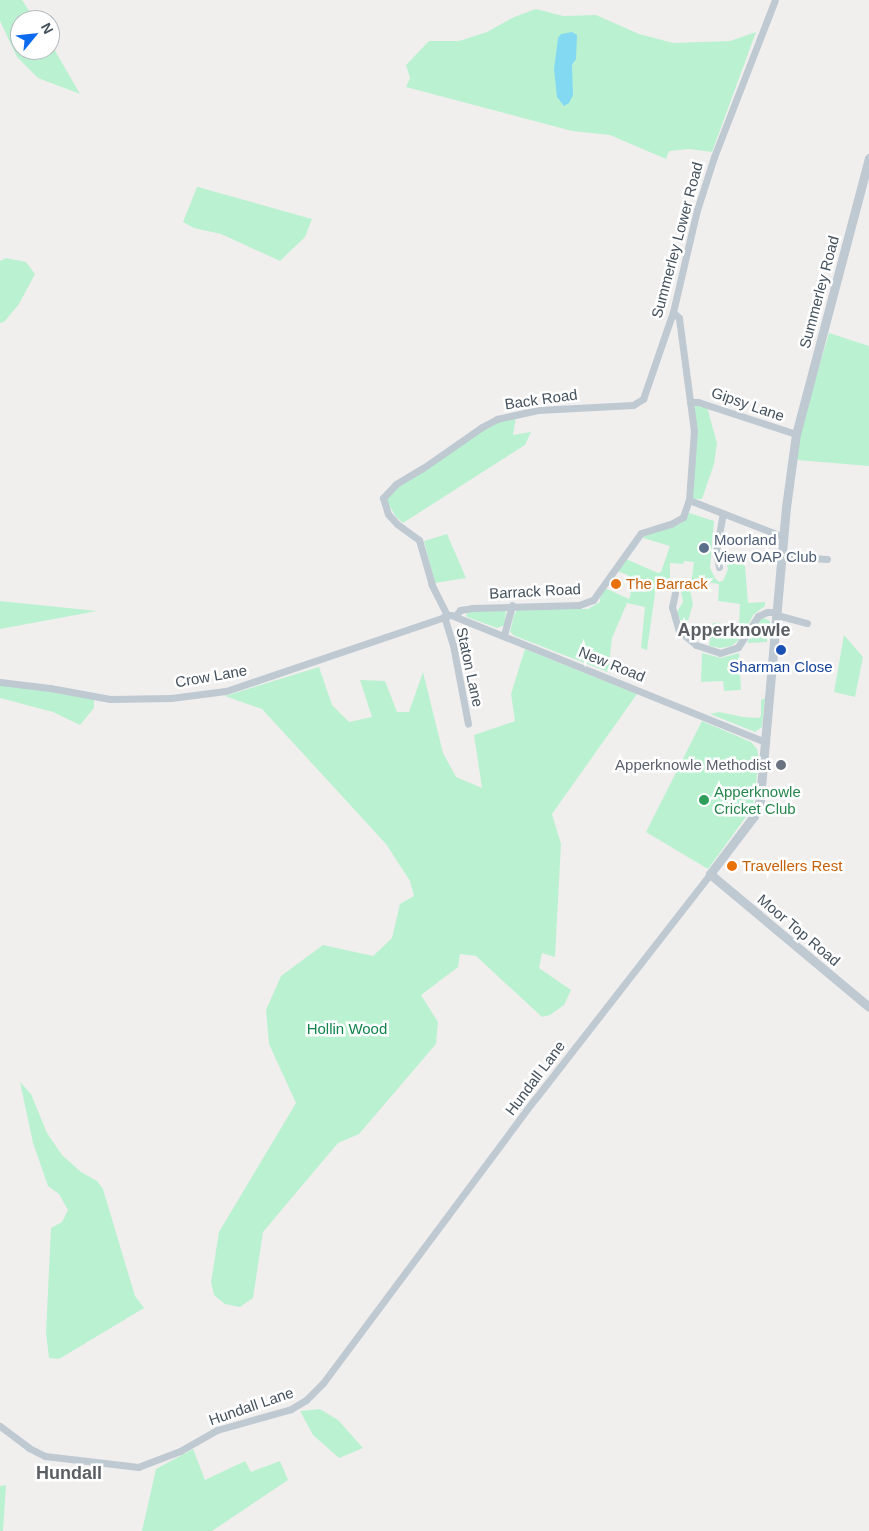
<!DOCTYPE html>
<html>
<head>
<meta charset="utf-8">
<style>
	body { margin:0 }
	#map { position:relative; width:869px; height:1531px; overflow:hidden; background:#f1eeee; font-family:Helvetica,sans-serif }
	div>[style] { position:absolute }
	[style*='--x'] { left:calc(var(--x)*1px); top:calc(var(--y)*1px); width:calc(var(--w)*1px); rotate:calc(var(--a)*1deg) }
	.green>* { inset:0; background:#baf2d1 }
	.water>* { inset:0; background:#83d9f2 }
	.minor>* { height:7px; margin:-3.5px; padding:0 3.5px; transform-origin:3.5px; border-radius:3.5px; background:#bec9d2 }
	.tertiary>* { height:9px; margin:-4.5px; padding:0 4.5px; transform-origin:4.5px; border-radius:4.5px; background:#bec9d2 }
	.dots>* { width:14px; height:14px; translate:-50% -50%; box-sizing:border-box; border:2px solid #fff; border-radius:50% }
	span { translate:-50% -50%; white-space:nowrap; text-align:center; line-height:1.15; -webkit-text-stroke:5px #fff; paint-order:stroke }
	.street-label { font-size:15px; color:#45525e }
	.service-label { font-size:15px; color:#4e5e75 }
	.left { translate:0 -50%; text-align:left }
	.food-label { font-size:15px; color:#c56008 }
	.transit-label { font-size:15px; color:#164399 }
	.worship-label { font-size:15px; color:#5b616d }
	.right { translate:-100% -50%; text-align:right }
	.leisure-label { font-size:15px; color:#27864d }
	.park-label { font-size:15px; color:#10854d }
	.quarter-label { font-size:18px; color:#5b5f64; font-weight:700 }
	.north { position:absolute; left:10px; top:10px; width:50px; height:50px; box-sizing:border-box; background:#fff; border:1px solid #b5babf; border-radius:50%; rotate:62deg; font-size:14px; font-weight:700; line-height:20px; text-align:center; color:#45525e }
	.north::after { content:''; display:block; margin:auto; width:18px; height:22px; background:#0b6aee; clip-path:polygon(50% 0,100% 100%,50% 72%,0 100%) }
</style>
</head>
<body>
<div id="map">
	<div class="green">
		<i style="clip-path:polygon(0 0,22px 0,35px 20px,20px 20px,20px 50px,50px 50px,50px 42px,80px 94px,38px 78px,17px 57px,0 21px)"></i>
		<i style="clip-path:polygon(536px 9px,563px 16px,596px 15px,639px 34px,673px 43px,730px 41px,756px 32px,712px 152px,689px 149px,669px 151px,666px 159px,610px 135px,572px 131px,406px 87px,410px 78px,406px 65px,429px 41px,459px 41px,487px 32px,514px 17px)"></i>
		<i style="clip-path:polygon(197px 187px,198px 187px,312px 219px,305px 237px,280px 261px,221px 234px,194px 228px,183px 222px)"></i>
		<i style="clip-path:polygon(6px 258px,26px 262px,35px 274px,19px 304px,4px 322px,0 323px,0 261px)"></i>
		<i style="clip-path:polygon(829px 333px,869px 346px,869px 466px,797px 460px,801px 428px)"></i>
		<i style="clip-path:polygon(696px 405px,707px 407px,717px 443px,714px 464px,702px 499px,693px 499px,691px 496px,694px 409px)"></i>
		<i style="clip-path:polygon(516px 417px,513px 435px,531px 432px,525px 445px,403px 523px,396px 517px,386px 500px,394px 489px,490px 425px)"></i>
		<i style="clip-path:polygon(689px 513px,714px 521px,710px 568px,715px 578px,719px 582px,723px 581px,728px 569px,726px 561px,739px 561px,745px 566px,748px 603px,765px 602px,765px 606px,754px 614px,738px 641px,731px 646px,721px 648px,709px 646px,713px 623px,739px 625px,740px 604px,718px 601px,719px 584px,707px 582px,707px 587px,691px 585px,694px 562px,684px 561px,683px 564px,670px 563px,670px 590px,656px 587px,647px 650px,641px 648px,645px 607px,627px 603px,612px 638px,608px 672px,515px 636px,510px 632px,514px 615px,517px 610px,523px 608px,588px 609px,600px 602px,600px 598px,605px 588px,629px 599px,631px 594px,626px 579px,628px 575px,617px 571px,626px 559px,658px 573px,661px 572px,670px 546px,643px 538px,644px 536px,680px 524px)"></i>
		<i style="clip-path:polygon(447px 534px,466px 578px,435px 583px,424px 541px)"></i>
		<i style="clip-path:polygon(680px 587px,690px 590px,693px 604px,685px 631px,677px 612px,683px 602px)"></i>
		<i style="clip-path:polygon(0 601px,97px 611px,0 629px)"></i>
		<i style="clip-path:polygon(506px 610px,505px 625px,497px 628px,467px 617px,466px 614px,472px 611px)"></i>
		<i style="clip-path:polygon(764px 618px,770px 621px,770px 637px,767px 638px,767px 642px,747px 643px,757px 621px)"></i>
		<i style="clip-path:polygon(844px 635px,863px 657px,855px 697px,834px 692px)"></i>
		<i style="clip-path:polygon(525px 649px,637px 694px,552px 814px,561px 844px,555px 957px,542px 953px,539px 968px,571px 990px,564px 1005px,550px 1015px,542px 1017px,476px 956px,460px 954px,458px 967px,421px 995px,438px 1022px,436px 1044px,359px 1134px,338px 1143px,263px 1232px,253px 1298px,240px 1307px,225px 1304px,214px 1295px,211px 1282px,219px 1232px,296px 1103px,269px 1044px,266px 1010px,281px 976px,323px 945px,373px 956px,392px 938px,400px 904px,414px 896px,410px 881px,386px 844px,262px 709px,225px 696px,319px 667px,332px 705px,349px 722px,372px 717px,360px 680px,385px 681px,397px 712px,409px 712px,423px 672px,443px 753px,456px 777px,482px 788px,474px 735px,515px 721px,511px 694px)"></i>
		<i style="clip-path:polygon(702px 653px,721px 658px,739px 653px,741px 690px,724px 691px,723px 681px,701px 682px)"></i>
		<i style="clip-path:polygon(0 684px,94px 699px,94px 708px,80px 725px,53px 712px,0 698px)"></i>
		<i style="clip-path:polygon(765px 698px,762px 727px,755px 732px,710px 714px,719px 712px,743px 717px,759px 718px,761px 716px,761px 700px)"></i>
		<i style="clip-path:polygon(702px 721px,751px 742px,757px 749px,759px 760px,753px 807px,708px 869px,646px 832px)"></i>
		<i style="clip-path:polygon(20px 1082px,31px 1094px,47px 1133px,62px 1155px,81px 1172px,97px 1181px,103px 1189px,135px 1296px,144px 1308px,59px 1359px,49px 1358px,46px 1333px,51px 1228px,62px 1222px,68px 1210px,59px 1194px,48px 1186px,33px 1143px)"></i>
		<i style="clip-path:polygon(320px 1409px,338px 1420px,363px 1448px,339px 1458px,313px 1435px,300px 1411px)"></i>
		<i style="clip-path:polygon(193px 1449px,205px 1480px,245px 1461px,251px 1472px,280px 1461px,288px 1480px,212px 1531px,142px 1531px,156px 1469px)"></i>
		<i style="clip-path:polygon(6px 1485px,3px 1531px,0 1531px,0 1486px)"></i>
	</div>
	<div class="water">
		<i style="clip-path:polygon(572px 32px,577px 35px,576px 59px,572px 65px,573px 95px,569px 103px,564px 106px,557px 97px,554px 69px,558px 38px,561px 34px)"></i>
	</div>
	<div class="minor">
		<i style="--x:690;--y:402;--w:8;--a:0"></i>
		<i style="--x:698;--y:402;--w:103;--a:18.1"></i>
		<i style="--x:689;--y:500;--w:102;--a:21.3"></i>
		<i style="--x:782;--y:556;--w:45;--a:3.8"></i>
		<i style="--x:719;--y:567;--w:15;--a:-101"></i>
		<i style="--x:716;--y:552;--w:39;--a:-80"></i>
		<i style="--x:675;--y:593;--w:14;--a:102"></i>
		<i style="--x:672;--y:607;--w:25;--a:74"></i>
		<i style="--x:679;--y:631;--w:22;--a:39"></i>
		<i style="--x:696;--y:645;--w:25;--a:18"></i>
		<i style="--x:720;--y:653;--w:19;--a:-18"></i>
		<i style="--x:738;--y:647;--w:37;--a:-57"></i>
		<i style="--x:758;--y:616;--w:10;--a:-24"></i>
		<i style="--x:767;--y:612;--w:10;--a:0"></i>
		<i style="--x:447;--y:615;--w:34;--a:-117"></i>
		<i style="--x:432;--y:585;--w:47;--a:-106.1"></i>
		<i style="--x:419;--y:540;--w:27;--a:-144"></i>
		<i style="--x:397;--y:524;--w:13;--a:-132"></i>
		<i style="--x:388;--y:514;--w:17;--a:-107"></i>
		<i style="--x:383;--y:498;--w:19;--a:-47"></i>
		<i style="--x:396;--y:484;--w:31;--a:-31"></i>
		<i style="--x:423;--y:468;--w:72;--a:-34.8"></i>
		<i style="--x:482;--y:427;--w:17;--a:-28"></i>
		<i style="--x:497;--y:419;--w:42;--a:-12.4"></i>
		<i style="--x:538;--y:410;--w:95;--a:-3"></i>
		<i style="--x:633;--y:405;--w:12;--a:-31"></i>
		<i style="--x:643;--y:399;--w:92;--a:-71"></i>
		<i style="--x:673;--y:312;--w:105;--a:-76.8"></i>
		<i style="--x:697;--y:210;--w:56;--a:-72.2"></i>
		<i style="--x:714;--y:157;--w:168;--a:-68.8"></i>
		<i style="--x:456;--y:615;--w:6;--a:-51"></i>
		<i style="--x:460;--y:610;--w:12;--a:-9"></i>
		<i style="--x:472;--y:608;--w:107;--a:-1.6"></i>
		<i style="--x:579;--y:605;--w:15;--a:-20"></i>
		<i style="--x:593;--y:600;--w:82;--a:-54.4"></i>
		<i style="--x:641;--y:533;--w:31;--a:-17"></i>
		<i style="--x:671;--y:524;--w:14;--a:-30"></i>
		<i style="--x:683;--y:517;--w:18;--a:-71"></i>
		<i style="--x:689;--y:500;--w:69;--a:-85.9"></i>
		<i style="--x:694;--y:431;--w:114;--a:-97.6"></i>
		<i style="--x:679;--y:318;--w:8;--a:-135"></i>
		<i style="--x:777;--y:615;--w:31;--a:15"></i>
		<i style="--x:444;--y:616;--w:30;--a:73"></i>
		<i style="--x:453;--y:645;--w:80;--a:79.2"></i>
		<i style="--x:504;--y:635;--w:31;--a:-75"></i>
		<i style="--x:0;--y:682;--w:50;--a:6.8"></i>
		<i style="--x:50;--y:688;--w:61;--a:10.4"></i>
		<i style="--x:110;--y:699;--w:61;--a:-0.9"></i>
		<i style="--x:171;--y:698;--w:55;--a:-7.3"></i>
		<i style="--x:226;--y:691;--w:237;--a:-18.7"></i>
		<i style="--x:451;--y:615;--w:340;--a:22"></i>
		<i style="--x:0;--y:1426;--w:36;--a:37"></i>
		<i style="--x:29;--y:1448;--w:18;--a:27"></i>
		<i style="--x:45;--y:1456;--w:94;--a:6.7"></i>
		<i style="--x:138;--y:1467;--w:45;--a:-20.9"></i>
		<i style="--x:180;--y:1451;--w:43;--a:-29.6"></i>
		<i style="--x:217;--y:1430;--w:77;--a:-15.8"></i>
		<i style="--x:291;--y:1409;--w:17;--a:-31"></i>
		<i style="--x:306;--y:1400;--w:24;--a:-45"></i>
		<i style="--x:323;--y:1383;--w:354;--a:-53.3"></i>
		<i style="--x:535;--y:1099;--w:285;--a:-52.1"></i>
	</div>
	<div class="tertiary">
		<i style="--x:869;--y:158;--w:285;--a:104.8"></i>
		<i style="--x:796;--y:434;--w:74;--a:97.8"></i>
		<i style="--x:786;--y:507;--w:294;--a:95.1"></i>
		<i style="--x:760;--y:800;--w:17;--a:111"></i>
		<i style="--x:754;--y:816;--w:73;--a:127.2"></i>
		<i style="--x:710;--y:874;--w:207;--a:39.9"></i>
	</div>
	<div class="dots">
		<i style="left:704px;top:548px;background:#5c6f8a"></i>
		<i style="left:616px;top:584px;background:#e8710a"></i>
		<i style="left:781px;top:650px;background:#1a4fb4"></i>
		<i style="left:781px;top:765px;background:#6b7280"></i>
		<i style="left:704px;top:800px;background:#2e9e5b"></i>
		<i style="left:732px;top:866px;background:#e8710a"></i>
	</div>
	<div class="street-label">
		<span style="left:677px;top:240px;rotate:-75deg">Summerley Lower Road</span>
		<span style="left:819px;top:292px;rotate:-75deg">Summerley Road</span>
		<span style="left:541px;top:399px;rotate:-8deg">Back Road</span>
		<span style="left:748px;top:404px;rotate:19deg">Gipsy Lane</span>
		<span style="left:535px;top:591px;rotate:-3deg">Barrack Road</span>
		<span style="left:612px;top:664px;rotate:22deg">New Road</span>
		<span style="left:470px;top:667px;rotate:78deg">Staton Lane</span>
		<span style="left:211px;top:676px;rotate:-10deg">Crow Lane</span>
		<span style="left:799px;top:930px;rotate:40deg">Moor Top Road</span>
		<span style="left:535px;top:1078px;rotate:-53deg">Hundall Lane</span>
		<span style="left:251px;top:1406px;rotate:-19deg">Hundall Lane</span>
	</div>
	<div class="service-label">
		<span class="left" style="left:714px;top:548px">Moorland<br>View OAP Club</span>
	</div>
	<div class="food-label">
		<span class="left" style="left:626px;top:584px">The Barrack</span>
		<span class="left" style="left:742px;top:866px">Travellers Rest</span>
	</div>
	<div class="transit-label">
		<span style="left:781px;top:667px">Sharman Close</span>
	</div>
	<div class="worship-label">
		<span class="right" style="left:771px;top:765px">Apperknowle Methodist</span>
	</div>
	<div class="leisure-label">
		<span class="left" style="left:714px;top:800px">Apperknowle<br>Cricket Club</span>
	</div>
	<div class="park-label">
		<span style="left:347px;top:1029px">Hollin Wood</span>
	</div>
	<div class="quarter-label">
		<span style="left:734px;top:630px">Apperknowle</span>
		<span style="left:69px;top:1473px">Hundall</span>
	</div>
	<div class="north">N</div>
</div>
</body>
</html>
